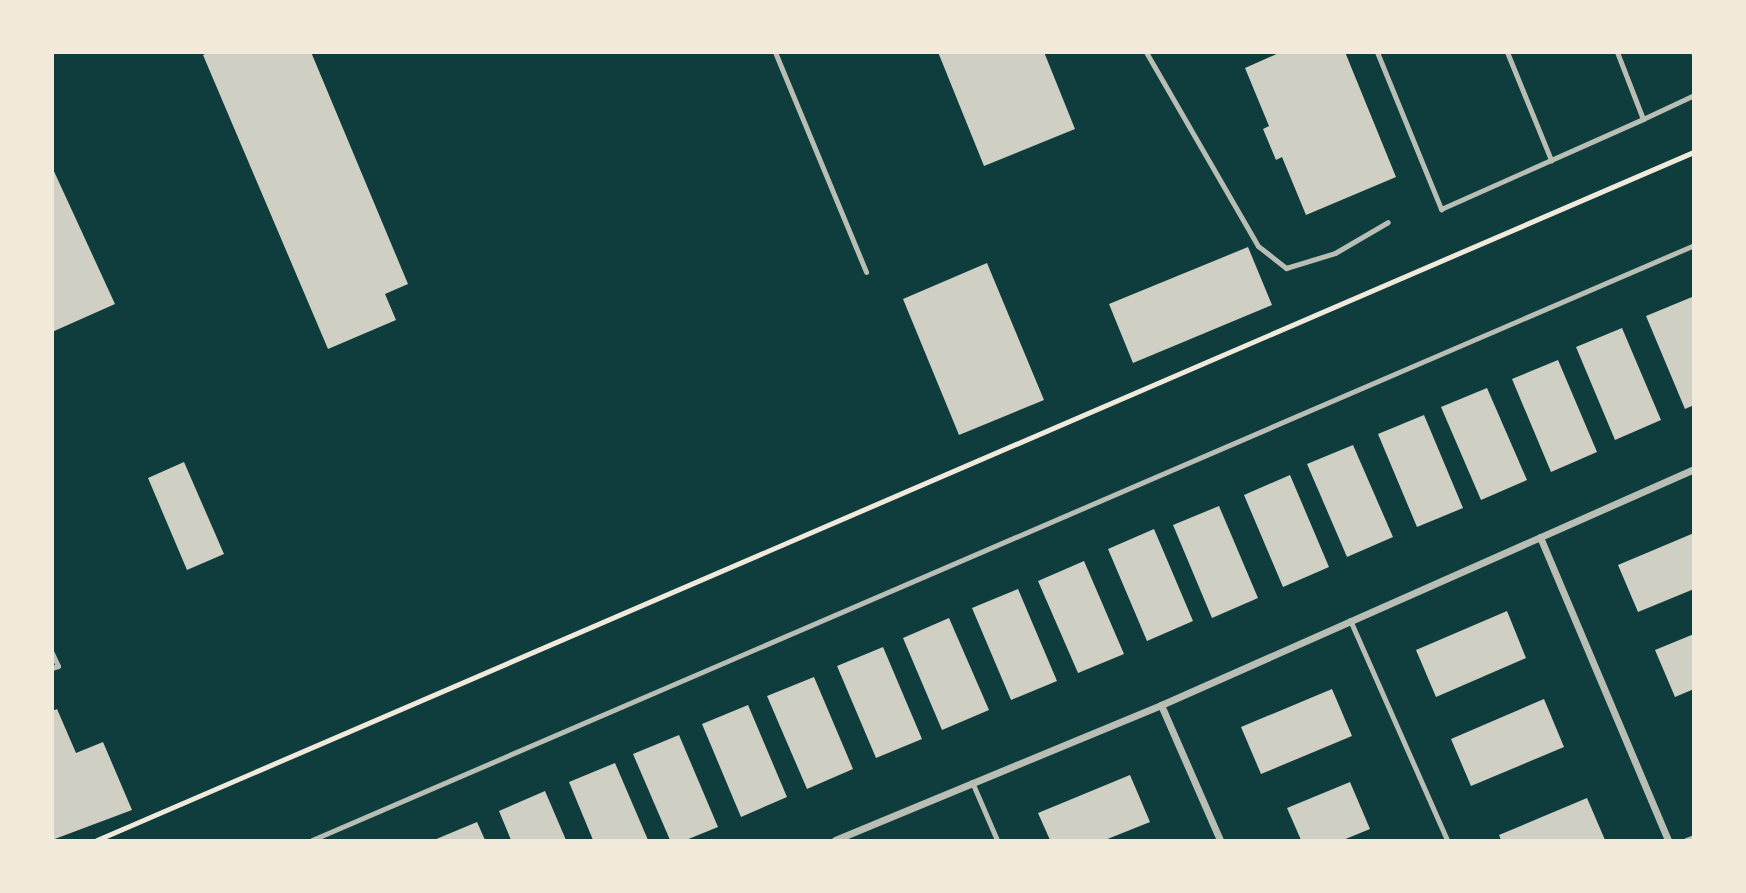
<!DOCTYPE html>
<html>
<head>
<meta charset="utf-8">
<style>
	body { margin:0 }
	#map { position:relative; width:1746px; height:893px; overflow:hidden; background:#0f3d3e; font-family:Arial,sans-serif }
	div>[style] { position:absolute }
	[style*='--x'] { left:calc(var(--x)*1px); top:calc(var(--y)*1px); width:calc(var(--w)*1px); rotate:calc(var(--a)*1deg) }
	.building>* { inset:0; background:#cfcfc3 }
	.path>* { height:4.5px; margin:-2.25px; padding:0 2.25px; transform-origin:2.25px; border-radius:2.25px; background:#f1e9da }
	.service>* { height:5px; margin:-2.5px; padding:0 2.5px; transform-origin:2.5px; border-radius:2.5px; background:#b8beb3 }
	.minor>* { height:7px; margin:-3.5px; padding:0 3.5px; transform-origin:3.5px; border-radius:3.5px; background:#b8beb3 }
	span { translate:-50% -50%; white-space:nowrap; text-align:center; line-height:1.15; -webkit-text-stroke:6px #f1e9da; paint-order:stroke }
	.frame { position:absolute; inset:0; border:54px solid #f1e9da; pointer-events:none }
</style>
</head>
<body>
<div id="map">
	<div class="building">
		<i style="clip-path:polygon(209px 52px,311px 52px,408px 284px,385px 294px,396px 320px,328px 349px,203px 55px)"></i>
		<i style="clip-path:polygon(938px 52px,1044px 52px,1075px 129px,984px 166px)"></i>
		<i style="clip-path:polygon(1281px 52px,1345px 52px,1396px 177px,1306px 215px,1282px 157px,1276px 160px,1263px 129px,1269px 126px,1245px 68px)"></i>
		<i style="clip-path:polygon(52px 167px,115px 304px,52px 332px)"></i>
		<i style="clip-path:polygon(1248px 247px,1272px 305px,1133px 363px,1109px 304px)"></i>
		<i style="clip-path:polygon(987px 263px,1044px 400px,959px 435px,903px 299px)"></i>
		<i style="clip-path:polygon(1692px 297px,1694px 405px,1685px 409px,1646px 316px)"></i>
		<i style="clip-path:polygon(1622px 328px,1661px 420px,1615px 440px,1576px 347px)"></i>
		<i style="clip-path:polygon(1558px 360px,1597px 452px,1551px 472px,1512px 379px)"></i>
		<i style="clip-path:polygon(1487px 388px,1527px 480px,1481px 500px,1441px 407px)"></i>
		<i style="clip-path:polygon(1424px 415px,1463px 508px,1417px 527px,1378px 434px)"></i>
		<i style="clip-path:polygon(1353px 445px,1393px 537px,1347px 557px,1307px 464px)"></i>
		<i style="clip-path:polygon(184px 462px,224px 554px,187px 570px,148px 478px)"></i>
		<i style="clip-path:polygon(1290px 475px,1329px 567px,1283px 587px,1244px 495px)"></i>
		<i style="clip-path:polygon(1219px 506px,1258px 598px,1212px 618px,1173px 525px)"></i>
		<i style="clip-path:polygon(1154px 529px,1193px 621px,1147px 641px,1108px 549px)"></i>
		<i style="clip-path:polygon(1694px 533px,1694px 589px,1638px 612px,1618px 565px)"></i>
		<i style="clip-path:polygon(1084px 561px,1124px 654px,1078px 673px,1038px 581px)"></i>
		<i style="clip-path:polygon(1018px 589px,1057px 681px,1011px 700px,972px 608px)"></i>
		<i style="clip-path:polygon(1507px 611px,1526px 658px,1436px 697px,1416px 650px)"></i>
		<i style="clip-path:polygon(949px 618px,989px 710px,942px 730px,903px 638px)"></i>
		<i style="clip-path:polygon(1694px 634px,1694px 689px,1675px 697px,1655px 650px)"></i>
		<i style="clip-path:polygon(883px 647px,922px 739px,876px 758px,837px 666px)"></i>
		<i style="clip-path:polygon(814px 677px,853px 769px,807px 789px,767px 696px)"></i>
		<i style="clip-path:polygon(1332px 689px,1352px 736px,1261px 774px,1241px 727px)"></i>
		<i style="clip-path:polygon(1544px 699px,1564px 747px,1471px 786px,1451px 739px)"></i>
		<i style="clip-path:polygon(748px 705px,787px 797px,741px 817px,702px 724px)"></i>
		<i style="clip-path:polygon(57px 709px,76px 753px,103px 742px,132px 810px,52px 840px,52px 711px)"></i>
		<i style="clip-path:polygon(679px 735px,718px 827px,686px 840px,670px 840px,633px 754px)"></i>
		<i style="clip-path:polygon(615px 763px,648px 840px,593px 840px,569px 782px)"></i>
		<i style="clip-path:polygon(1130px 775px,1150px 822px,1105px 840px,1050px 840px,1038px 813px)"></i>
		<i style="clip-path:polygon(1350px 782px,1370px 829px,1343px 840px,1301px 840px,1287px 808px)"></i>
		<i style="clip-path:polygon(545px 791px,566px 840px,511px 840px,499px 811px)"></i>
		<i style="clip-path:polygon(1587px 798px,1605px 840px,1501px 840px,1499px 835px)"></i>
		<i style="clip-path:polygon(477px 822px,485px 840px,434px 840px)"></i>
	</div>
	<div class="path">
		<i style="--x:97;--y:840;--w:1739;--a:-23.31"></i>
	</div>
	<div class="service">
		<i style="--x:775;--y:52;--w:238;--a:67.5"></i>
		<i style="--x:1146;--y:52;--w:224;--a:60"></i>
		<i style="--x:1258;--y:246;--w:36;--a:38"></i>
		<i style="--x:1286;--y:268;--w:51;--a:-17"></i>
		<i style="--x:1335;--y:253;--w:61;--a:-30.3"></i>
		<i style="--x:1377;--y:52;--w:170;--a:67.8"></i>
		<i style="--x:1441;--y:209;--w:221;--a:-24"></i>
		<i style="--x:1643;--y:119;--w:72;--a:-111.2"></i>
		<i style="--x:1507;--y:52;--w:117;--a:67.8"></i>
		<i style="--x:1693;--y:52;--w:2;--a:63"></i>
		<i style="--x:1643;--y:119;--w:56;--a:-25.2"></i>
		<i style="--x:1350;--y:620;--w:240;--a:66.2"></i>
		<i style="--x:52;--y:653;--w:14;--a:65"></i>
		<i style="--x:58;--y:666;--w:6;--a:162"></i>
		<i style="--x:972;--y:782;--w:63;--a:66.7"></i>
		<i style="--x:312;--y:840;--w:1505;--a:-23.29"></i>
		<i style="--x:1686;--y:840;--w:9;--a:-21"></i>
	</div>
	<div class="minor">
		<i style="--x:1540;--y:537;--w:329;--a:67.1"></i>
		<i style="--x:1161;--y:705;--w:147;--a:66.4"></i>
		<i style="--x:835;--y:840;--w:353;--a:-22.5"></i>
		<i style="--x:1161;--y:705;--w:583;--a:-23.88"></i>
	</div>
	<div class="frame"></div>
</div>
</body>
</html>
